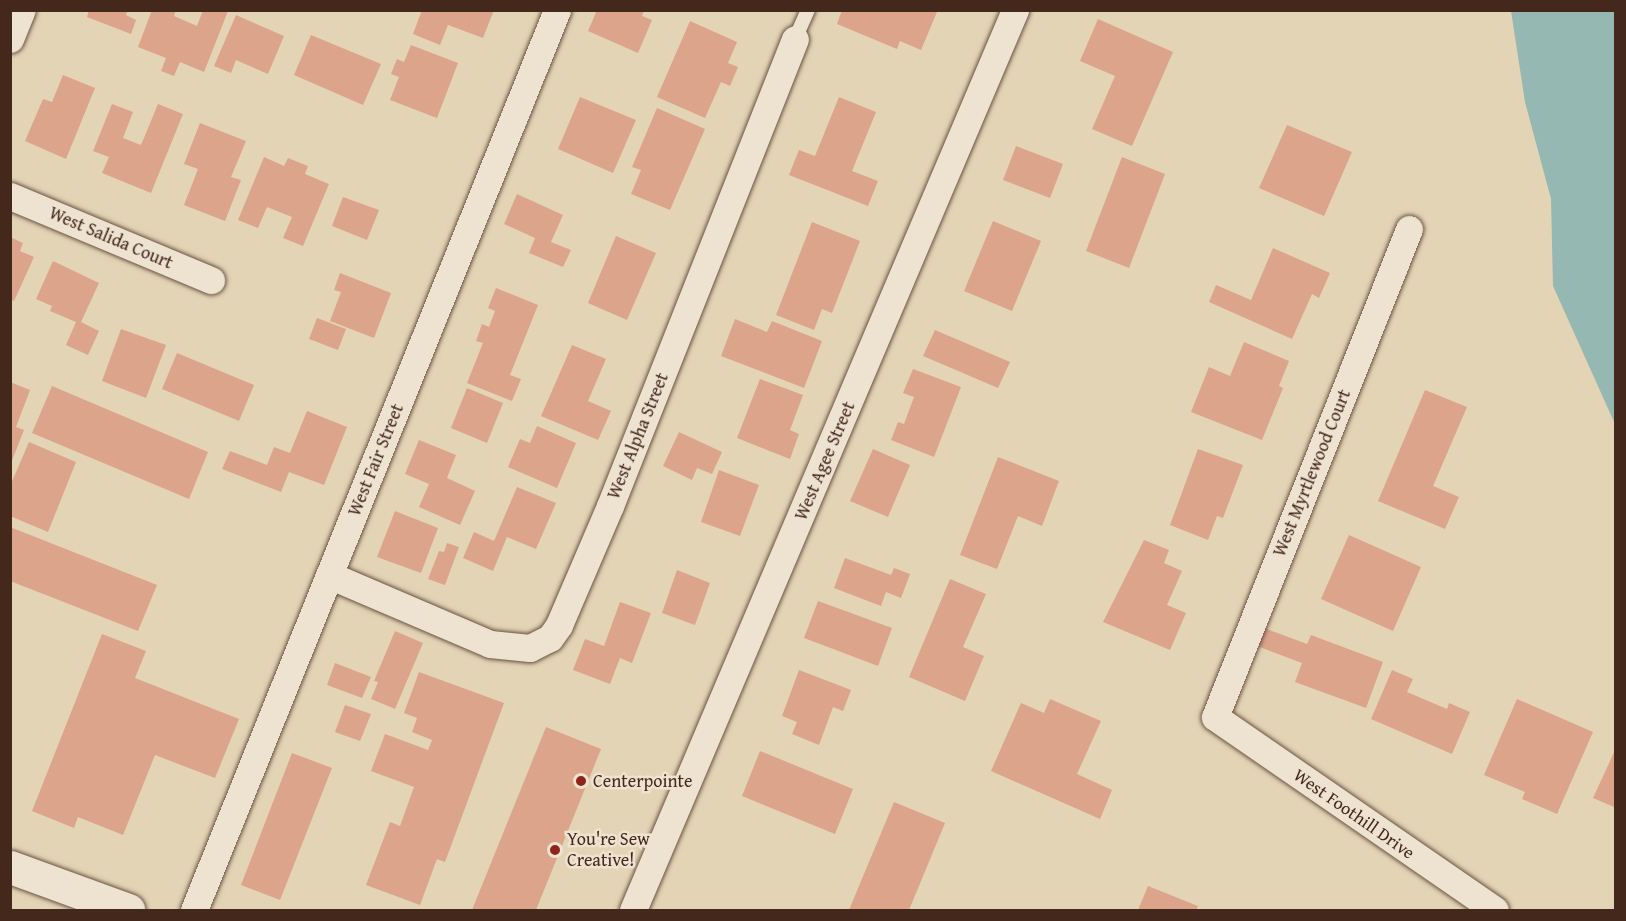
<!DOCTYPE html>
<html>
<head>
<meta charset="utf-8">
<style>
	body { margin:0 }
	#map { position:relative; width:1626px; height:921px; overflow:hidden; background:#e3d4b6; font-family:"Gentium Book Plus",serif }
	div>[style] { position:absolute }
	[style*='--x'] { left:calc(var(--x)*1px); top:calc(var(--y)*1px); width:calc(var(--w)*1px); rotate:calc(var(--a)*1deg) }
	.water>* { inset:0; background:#95b8b2 }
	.building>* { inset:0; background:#dca48a }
	.roads { filter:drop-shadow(0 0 2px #6c5342) drop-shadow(0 0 2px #6c5342) }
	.lane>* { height:14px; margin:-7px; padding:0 7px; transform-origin:7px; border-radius:7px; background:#ede3d0 }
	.street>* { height:27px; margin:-13.5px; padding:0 13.5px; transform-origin:13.5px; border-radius:13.5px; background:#ede3d0 }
	.secondary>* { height:33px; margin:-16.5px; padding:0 16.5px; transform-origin:16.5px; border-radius:16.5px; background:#ede3d0 }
	.dots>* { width:16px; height:16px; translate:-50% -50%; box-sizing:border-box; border:3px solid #ede3d0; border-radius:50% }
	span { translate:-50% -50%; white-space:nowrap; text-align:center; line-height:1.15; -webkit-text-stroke:5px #ede3d0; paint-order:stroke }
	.street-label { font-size:18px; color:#45281c }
	.poi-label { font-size:18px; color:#45281c }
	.left { translate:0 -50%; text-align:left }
	.frame { position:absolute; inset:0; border:12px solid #45281c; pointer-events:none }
</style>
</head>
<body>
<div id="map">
	<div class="water">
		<i style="clip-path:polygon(1511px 11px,1615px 11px,1615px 424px,1553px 286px,1551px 199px,1525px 102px)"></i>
	</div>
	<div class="building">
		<i style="clip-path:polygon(89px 10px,128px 10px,126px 15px,136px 20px,131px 34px,87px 17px)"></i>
		<i style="clip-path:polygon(152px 10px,176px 10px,174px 16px,197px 26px,203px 10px,228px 11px,204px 72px,180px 62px,174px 76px,161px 71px,166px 58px,138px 47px)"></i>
		<i style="clip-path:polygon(422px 10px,494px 10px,483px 38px,448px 25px,440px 45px,413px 34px)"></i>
		<i style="clip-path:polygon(597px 10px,644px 10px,642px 16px,652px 20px,638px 53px,588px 31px)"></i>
		<i style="clip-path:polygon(842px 10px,934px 10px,937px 12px,921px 50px,900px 41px,897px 49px,837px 24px)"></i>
		<i style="clip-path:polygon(236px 15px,284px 36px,268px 74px,236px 60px,231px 73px,214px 66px)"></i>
		<i style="clip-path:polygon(1098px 19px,1173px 52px,1132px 146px,1092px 129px,1115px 76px,1080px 61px)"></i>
		<i style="clip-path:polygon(690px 21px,737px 42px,728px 63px,738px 67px,730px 86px,721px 82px,705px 118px,657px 97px)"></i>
		<i style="clip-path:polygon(311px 35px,381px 64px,363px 105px,294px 75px)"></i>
		<i style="clip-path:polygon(411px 45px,458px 63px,437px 118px,390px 100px,399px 77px,391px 74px,397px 59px,404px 62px)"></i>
		<i style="clip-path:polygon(63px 75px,95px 88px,66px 159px,25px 141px,43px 99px,52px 102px)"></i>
		<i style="clip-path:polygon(580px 97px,636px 120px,613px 173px,558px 149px)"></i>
		<i style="clip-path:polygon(839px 97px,876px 112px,852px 171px,878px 181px,868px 206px,789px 175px,799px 150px,815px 156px)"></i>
		<i style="clip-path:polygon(112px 104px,133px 112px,123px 138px,141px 145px,158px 104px,183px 114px,151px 193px,102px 173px,109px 157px,93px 151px)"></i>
		<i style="clip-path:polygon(657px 108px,705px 129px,670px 210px,631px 194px,641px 170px,632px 167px)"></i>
		<i style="clip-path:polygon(200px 123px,246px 141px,231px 177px,241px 180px,225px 221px,184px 205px,198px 169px,184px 164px)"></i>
		<i style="clip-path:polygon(1287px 125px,1352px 152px,1324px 216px,1259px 188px)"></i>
		<i style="clip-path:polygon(1016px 146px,1063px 164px,1050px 198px,1003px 180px)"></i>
		<i style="clip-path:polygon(264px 157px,284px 166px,288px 158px,308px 166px,305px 174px,329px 184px,303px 246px,283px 238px,292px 217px,267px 207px,258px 228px,238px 220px)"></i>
		<i style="clip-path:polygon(1122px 157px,1165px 174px,1129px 268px,1086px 251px)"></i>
		<i style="clip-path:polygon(517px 194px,563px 215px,551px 242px,571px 250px,563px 267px,529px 253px,535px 238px,504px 224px)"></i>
		<i style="clip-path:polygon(343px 197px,379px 210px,367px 240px,332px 226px)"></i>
		<i style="clip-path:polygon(993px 221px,1041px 241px,1012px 311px,964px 291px)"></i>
		<i style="clip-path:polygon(812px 222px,860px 241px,832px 313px,822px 309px,814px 330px,776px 315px)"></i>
		<i style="clip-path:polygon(616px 236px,656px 253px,627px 320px,588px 303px)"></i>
		<i style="clip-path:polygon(10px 237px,23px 243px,20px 251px,34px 257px,14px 301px,10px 299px)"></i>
		<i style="clip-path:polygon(1273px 248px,1330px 273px,1319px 298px,1312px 294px,1292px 339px,1209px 302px,1216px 285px,1251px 300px)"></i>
		<i style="clip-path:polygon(53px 261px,99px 283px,81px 322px,99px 331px,88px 355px,66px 345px,76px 322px,50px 311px,52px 306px,36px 299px)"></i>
		<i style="clip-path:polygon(340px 273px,391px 293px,374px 338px,330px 321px,341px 292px,334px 290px)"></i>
		<i style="clip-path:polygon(496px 288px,538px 305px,510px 375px,521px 379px,512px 401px,467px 383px,483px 343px,476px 341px,482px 324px,489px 327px,495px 311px,488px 308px)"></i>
		<i style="clip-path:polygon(317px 318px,346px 329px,338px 350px,309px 339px)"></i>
		<i style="clip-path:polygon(735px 319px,767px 332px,772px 321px,822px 341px,804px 388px,721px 356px)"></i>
		<i style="clip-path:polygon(121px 329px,166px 345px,146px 398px,102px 381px)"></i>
		<i style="clip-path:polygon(935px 330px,1010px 362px,998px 388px,923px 356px)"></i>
		<i style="clip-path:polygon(1244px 342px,1289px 361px,1279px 386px,1283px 388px,1262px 440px,1191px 412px,1209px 367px,1230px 376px)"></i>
		<i style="clip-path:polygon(572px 345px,606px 359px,588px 401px,611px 411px,598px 440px,541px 416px)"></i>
		<i style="clip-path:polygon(177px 353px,254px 385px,239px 421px,162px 389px)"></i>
		<i style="clip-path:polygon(913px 369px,961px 387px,934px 457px,891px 440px,898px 422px,904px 424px,914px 397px,903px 393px)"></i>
		<i style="clip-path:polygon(760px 379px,803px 395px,790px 430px,799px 434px,790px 459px,737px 438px)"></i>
		<i style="clip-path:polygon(10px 382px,30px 390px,16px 427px,24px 430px,11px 463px)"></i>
		<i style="clip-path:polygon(52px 386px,208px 452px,189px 499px,32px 433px)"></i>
		<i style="clip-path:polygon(467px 388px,503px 403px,487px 443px,451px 428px)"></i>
		<i style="clip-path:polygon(1425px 390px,1467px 407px,1433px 486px,1459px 497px,1445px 529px,1378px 501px)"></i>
		<i style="clip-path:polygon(307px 411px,347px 427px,324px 485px,289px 472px,281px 492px,222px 469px,230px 451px,267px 465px,274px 447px,290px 453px)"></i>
		<i style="clip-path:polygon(537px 426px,576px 443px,557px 488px,508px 467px,520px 439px,530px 443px)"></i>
		<i style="clip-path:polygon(679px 432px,722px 452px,712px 474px,697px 468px,692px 480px,663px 466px)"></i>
		<i style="clip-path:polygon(419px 440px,456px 455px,447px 478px,475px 491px,460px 525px,419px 507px,429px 484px,405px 474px)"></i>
		<i style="clip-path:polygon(29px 442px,76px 462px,48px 532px,10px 516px,10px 486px)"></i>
		<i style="clip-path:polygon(873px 449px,910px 465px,888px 517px,850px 501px)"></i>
		<i style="clip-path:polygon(1198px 449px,1243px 465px,1223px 518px,1217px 516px,1208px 540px,1170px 525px)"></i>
		<i style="clip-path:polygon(998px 457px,1059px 481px,1042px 526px,1018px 516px,997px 569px,960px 555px)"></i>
		<i style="clip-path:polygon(719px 470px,759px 485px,740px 536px,701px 522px)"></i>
		<i style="clip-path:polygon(517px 487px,556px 503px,536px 549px,507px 537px,493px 571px,463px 558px,474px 532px,494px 541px)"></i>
		<i style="clip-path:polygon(395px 511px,438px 528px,421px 573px,377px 557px)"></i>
		<i style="clip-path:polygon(10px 527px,157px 585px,138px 631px,10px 581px)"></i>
		<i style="clip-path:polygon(1349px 535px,1421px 567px,1393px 631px,1321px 599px)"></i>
		<i style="clip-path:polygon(1144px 540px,1169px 550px,1164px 563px,1182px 571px,1167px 605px,1186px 613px,1170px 650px,1103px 622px)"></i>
		<i style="clip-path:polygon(447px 543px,459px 547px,445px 585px,428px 579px,439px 551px,444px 552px)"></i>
		<i style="clip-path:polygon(845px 558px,891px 575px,894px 568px,910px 574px,901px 598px,886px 592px,881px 606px,834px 588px)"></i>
		<i style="clip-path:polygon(677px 570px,710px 583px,695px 625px,662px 613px)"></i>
		<i style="clip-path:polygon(950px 579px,986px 594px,963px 647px,984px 656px,965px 701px,909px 677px)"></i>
		<i style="clip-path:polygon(818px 601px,892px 628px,878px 666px,804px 638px)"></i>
		<i style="clip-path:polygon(620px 602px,651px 613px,632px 663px,620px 658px,610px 684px,573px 670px,585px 639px,604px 646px)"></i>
		<i style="clip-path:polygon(1264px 628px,1307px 644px,1311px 635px,1383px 662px,1366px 708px,1295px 682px,1302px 663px,1257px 646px)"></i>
		<i style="clip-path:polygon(395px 631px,423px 643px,395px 709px,371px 699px,378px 682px,374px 681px)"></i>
		<i style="clip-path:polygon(102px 634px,146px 651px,135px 678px,239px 719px,215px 778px,155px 755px,123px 835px,78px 817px,74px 828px,32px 811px)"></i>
		<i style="clip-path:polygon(335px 663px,371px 677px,362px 698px,327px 685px)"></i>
		<i style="clip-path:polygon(799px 670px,851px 690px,843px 711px,833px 707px,819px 745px,792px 734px,797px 722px,782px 716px)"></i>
		<i style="clip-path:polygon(1392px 670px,1413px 679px,1407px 692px,1447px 709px,1449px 703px,1470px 712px,1452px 754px,1371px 719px)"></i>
		<i style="clip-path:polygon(419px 672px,504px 703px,445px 862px,437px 859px,420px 905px,366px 885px,390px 822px,400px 826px,414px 787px,371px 771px,385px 734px,428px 750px,432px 740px,412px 732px,417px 718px,404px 713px)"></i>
		<i style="clip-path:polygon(1050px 699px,1101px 721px,1077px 774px,1112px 790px,1100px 819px,991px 771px,1021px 703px,1044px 713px)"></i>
		<i style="clip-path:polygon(1517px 699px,1593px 732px,1557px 814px,1522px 799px,1525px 792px,1484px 775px)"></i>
		<i style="clip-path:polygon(345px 705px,371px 714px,360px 741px,335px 732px)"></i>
		<i style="clip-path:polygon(546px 727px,601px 749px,536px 910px,472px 910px)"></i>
		<i style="clip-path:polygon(1616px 748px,1616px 804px,1614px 807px,1593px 798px)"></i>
		<i style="clip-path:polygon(760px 751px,853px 789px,835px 834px,742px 796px)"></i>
		<i style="clip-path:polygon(292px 753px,332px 768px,280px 900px,241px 885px)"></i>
		<i style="clip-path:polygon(894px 802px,945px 823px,909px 910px,849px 910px)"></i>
		<i style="clip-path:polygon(1148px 886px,1198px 906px,1196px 910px,1138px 910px)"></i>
	</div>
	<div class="roads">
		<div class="lane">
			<i style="--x:795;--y:39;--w:32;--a:-66"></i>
		</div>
		<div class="street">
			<i style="--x:10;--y:39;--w:31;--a:-68"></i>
			<i style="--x:10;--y:196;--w:218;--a:22.7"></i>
			<i style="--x:1409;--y:229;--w:525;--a:111.68"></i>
			<i style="--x:1215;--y:717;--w:340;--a:34.6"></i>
			<i style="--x:329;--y:575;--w:175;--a:23.2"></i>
			<i style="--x:490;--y:644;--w:40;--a:5.7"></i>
			<i style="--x:530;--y:648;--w:22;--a:-27"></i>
			<i style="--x:550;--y:638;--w:16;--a:-55"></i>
			<i style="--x:559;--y:625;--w:129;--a:-66.8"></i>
			<i style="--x:610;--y:506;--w:502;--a:-68.39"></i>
			<i style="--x:194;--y:910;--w:970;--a:-68.03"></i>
			<i style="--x:633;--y:910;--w:978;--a:-67"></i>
		</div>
		<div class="secondary">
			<i style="--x:10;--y:867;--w:126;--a:20"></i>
		</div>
	</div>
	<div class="dots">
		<i style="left:581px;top:781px;background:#8f2418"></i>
		<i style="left:555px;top:850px;background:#8f2418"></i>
	</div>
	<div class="street-label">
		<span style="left:111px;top:238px;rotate:23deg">West Salida Court</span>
		<span style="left:638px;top:436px;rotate:-68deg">West Alpha Street</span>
		<span style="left:376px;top:460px;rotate:-68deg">West Fair Street</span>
		<span style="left:825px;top:461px;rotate:-67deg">West Agee Street</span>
		<span style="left:1312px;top:473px;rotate:-68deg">West Myrtlewood Court</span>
		<span style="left:1354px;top:814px;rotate:35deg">West Foothill Drive</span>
	</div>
	<div class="poi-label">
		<span class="left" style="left:593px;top:781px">Centerpointe</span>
		<span class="left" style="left:567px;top:850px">You're Sew<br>Creative!</span>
	</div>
	<div class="frame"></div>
</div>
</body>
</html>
